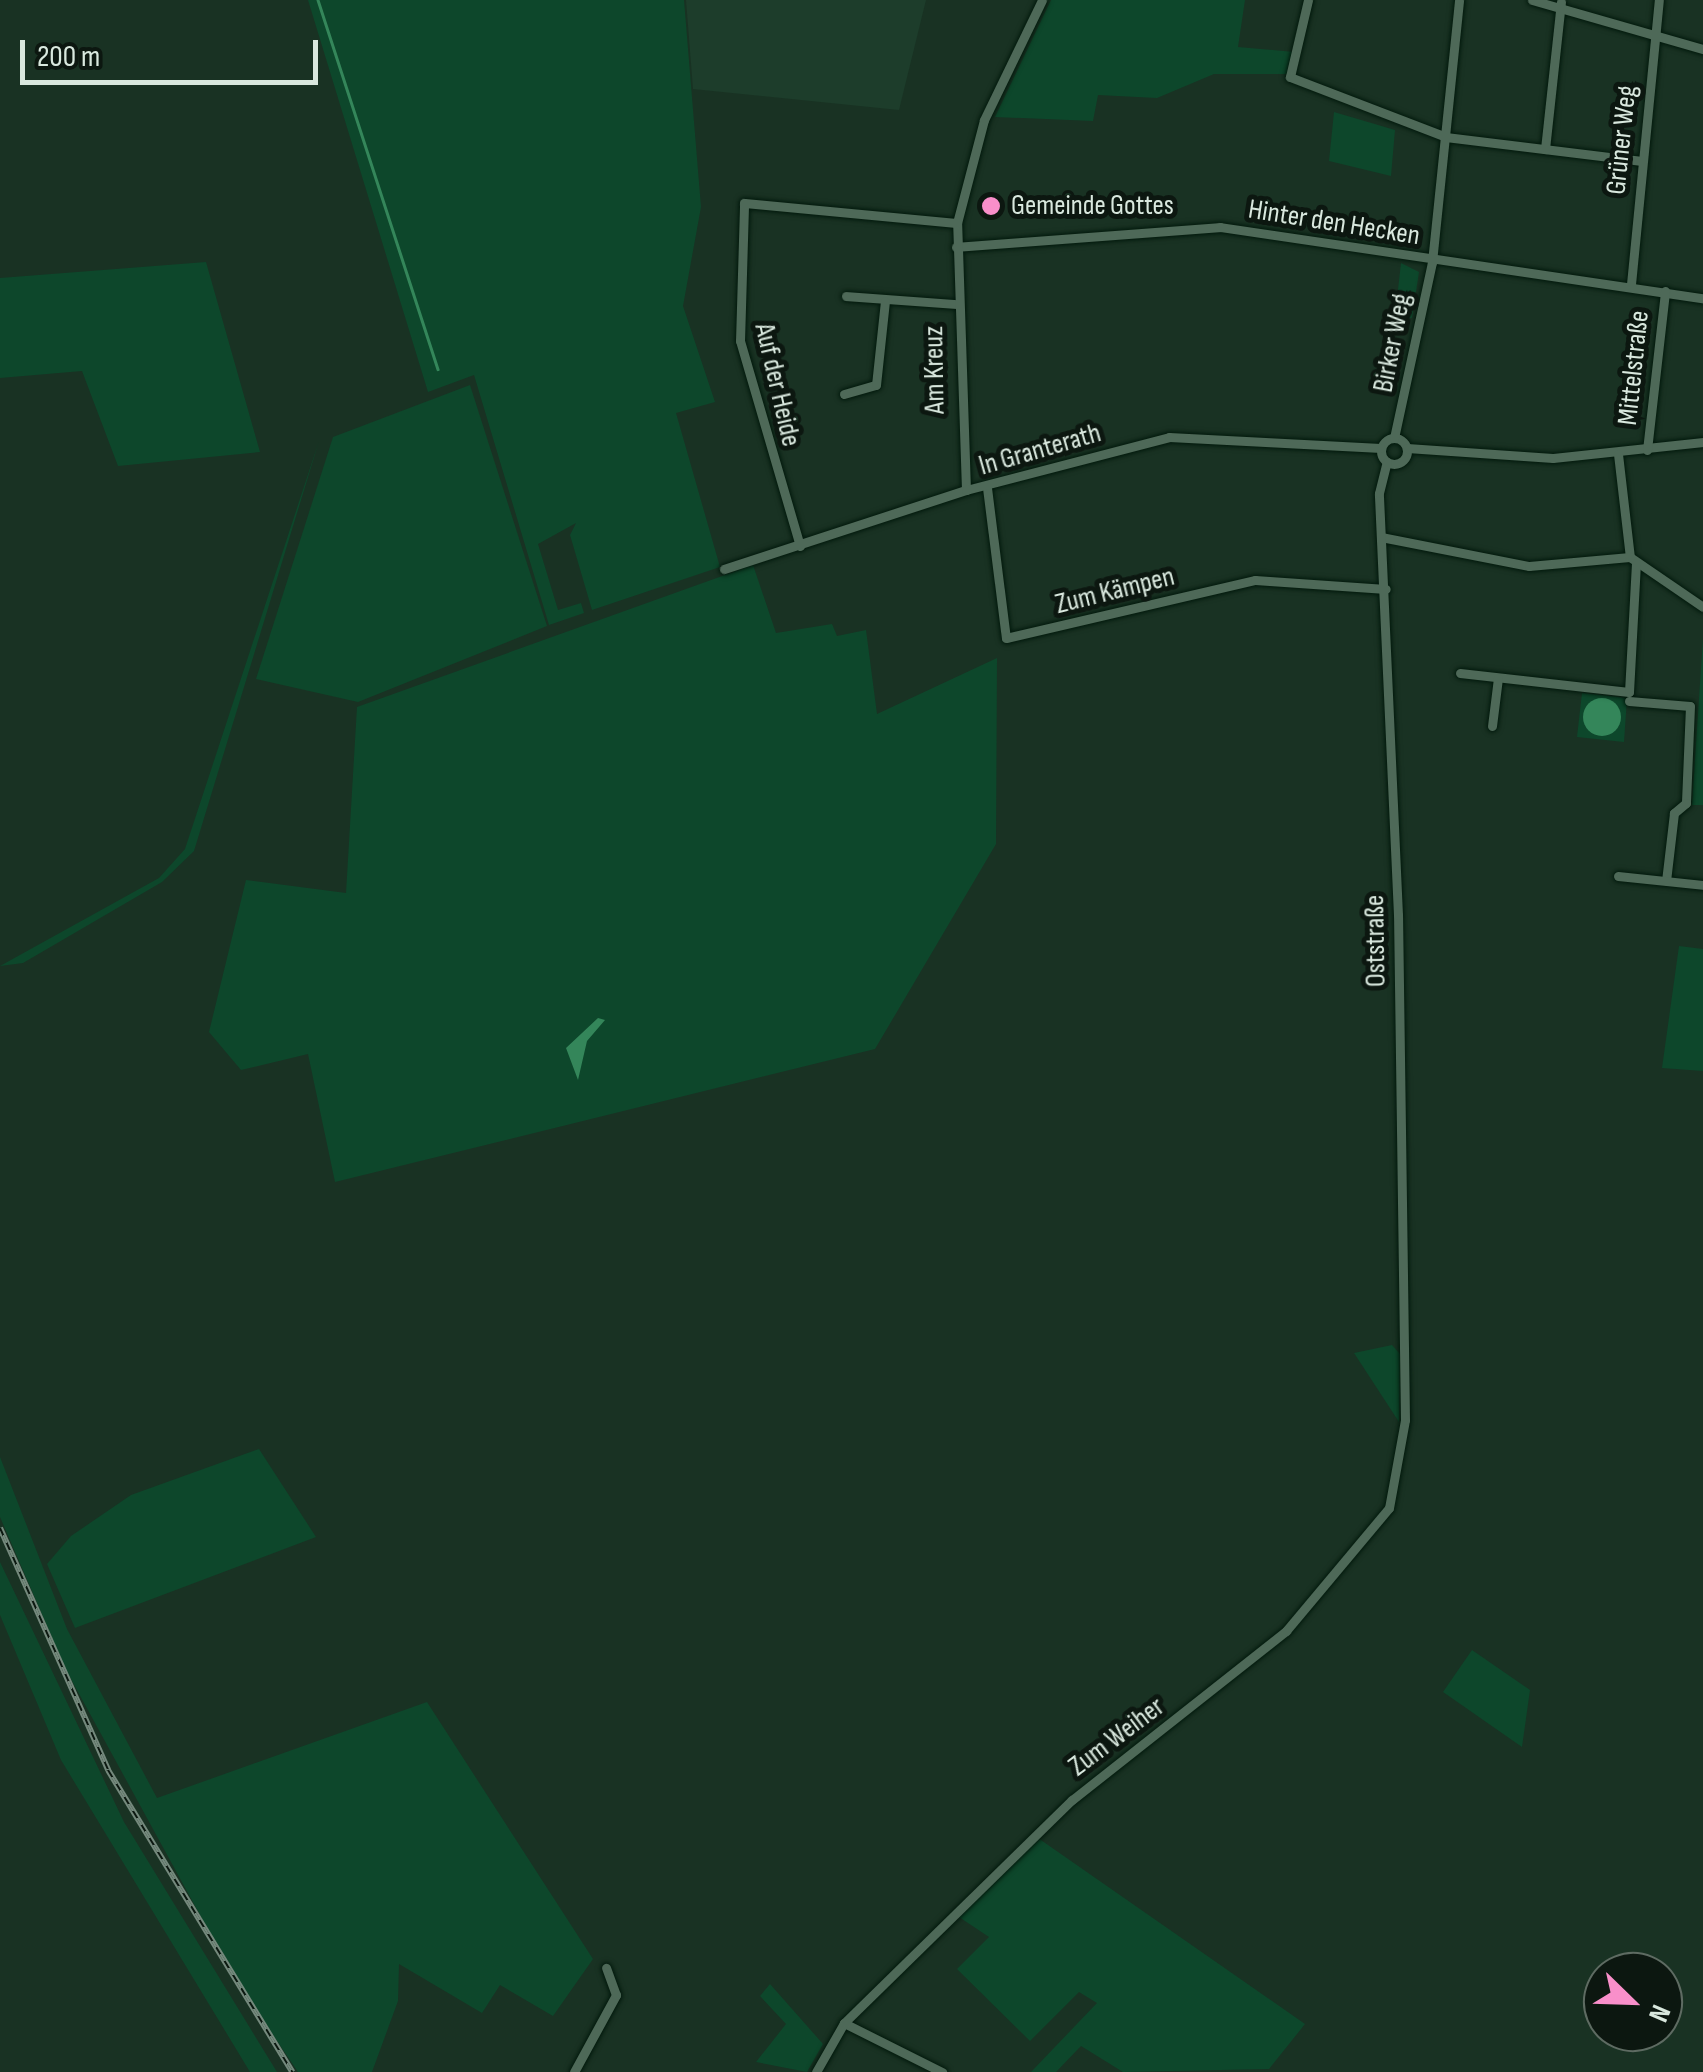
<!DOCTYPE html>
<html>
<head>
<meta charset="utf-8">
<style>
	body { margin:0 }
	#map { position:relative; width:1703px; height:2072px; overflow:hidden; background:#193223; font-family:"Sofia Sans Condensed",sans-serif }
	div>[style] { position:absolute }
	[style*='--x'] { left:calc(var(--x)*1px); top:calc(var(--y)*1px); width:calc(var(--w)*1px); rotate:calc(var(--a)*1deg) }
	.built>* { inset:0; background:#1d3d2b }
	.green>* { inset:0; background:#0d472b }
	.water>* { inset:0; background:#34865a }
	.round { border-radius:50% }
	.stream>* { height:2.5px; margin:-1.25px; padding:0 1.25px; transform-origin:1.25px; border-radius:1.25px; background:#34865a }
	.roads { filter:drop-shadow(0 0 2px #02190c) drop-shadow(0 0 2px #02190c) }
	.minor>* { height:9px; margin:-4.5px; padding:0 4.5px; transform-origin:4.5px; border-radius:4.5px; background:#4e6958 }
	.minor>.ring { margin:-4.5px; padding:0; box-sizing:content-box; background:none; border:9px solid #4e6958; border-radius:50% }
	.rail>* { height:6px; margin-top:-3px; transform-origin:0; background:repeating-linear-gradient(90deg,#0c1710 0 8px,#75897d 0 16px); box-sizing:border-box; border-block:2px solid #75897d }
	.dots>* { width:28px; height:28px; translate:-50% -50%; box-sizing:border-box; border:5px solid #0c1710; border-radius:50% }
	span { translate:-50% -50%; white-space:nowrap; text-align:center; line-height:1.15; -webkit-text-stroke:10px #0c1710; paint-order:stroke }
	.street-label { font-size:28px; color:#d9e8de }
	.poi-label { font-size:28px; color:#d9e8de }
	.left { translate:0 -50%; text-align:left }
	.north { position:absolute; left:1583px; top:1952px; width:100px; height:100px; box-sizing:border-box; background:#0c1710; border:2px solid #5e6b62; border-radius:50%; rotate:113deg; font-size:28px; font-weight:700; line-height:40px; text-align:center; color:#d9e8de }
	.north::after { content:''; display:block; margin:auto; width:35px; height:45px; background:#f98fca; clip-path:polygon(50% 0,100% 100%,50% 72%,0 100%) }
	.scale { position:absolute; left:20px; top:40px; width:298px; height:45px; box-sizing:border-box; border:5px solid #d9e8de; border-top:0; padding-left:12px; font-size:30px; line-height:35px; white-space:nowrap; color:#d9e8de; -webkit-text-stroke:8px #0c1710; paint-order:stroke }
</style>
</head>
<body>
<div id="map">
	<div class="built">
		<i style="clip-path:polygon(686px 0,926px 0,899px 110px,693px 89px)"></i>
	</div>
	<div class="green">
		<i style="clip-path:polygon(308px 0,684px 0,701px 207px,683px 306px,715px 402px,676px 413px,720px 567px,592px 610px,570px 535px,576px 523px,538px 544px,558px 610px,581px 603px,584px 613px,549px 625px,474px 375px,428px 392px)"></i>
		<i style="clip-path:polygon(1051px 0,1245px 0,1238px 47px,1294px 52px,1289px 74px,1214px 74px,1157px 98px,1098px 95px,1093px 121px,995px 117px)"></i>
		<i style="clip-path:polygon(1334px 112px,1395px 130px,1391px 176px,1329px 161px)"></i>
		<i style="clip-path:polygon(206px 262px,260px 452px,118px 466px,82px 371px,0 378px,0 278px)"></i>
		<i style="clip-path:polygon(1401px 263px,1419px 272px,1412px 318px,1395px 316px)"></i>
		<i style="clip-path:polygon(470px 385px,547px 626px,358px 702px,256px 679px,333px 437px)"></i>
		<i style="clip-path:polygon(319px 441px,194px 851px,162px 882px,23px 963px,0 966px,159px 878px,185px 849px)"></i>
		<i style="clip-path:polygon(753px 565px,776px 633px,832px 624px,837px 636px,866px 630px,877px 714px,997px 658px,996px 844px,875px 1049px,335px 1182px,308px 1054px,241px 1070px,209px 1032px,246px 880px,346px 893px,357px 707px)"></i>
		<i style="clip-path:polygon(1703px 638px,1703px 805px,1692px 805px)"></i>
		<i style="clip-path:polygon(1582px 693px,1627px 698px,1624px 742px,1577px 737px)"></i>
		<i style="clip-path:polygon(1679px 946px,1703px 949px,1703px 1071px,1662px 1068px)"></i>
		<i style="clip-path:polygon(1392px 1345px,1400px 1354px,1399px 1422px,1354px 1353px)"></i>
		<i style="clip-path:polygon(259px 1449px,316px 1537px,75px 1628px,47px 1564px,71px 1536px,131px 1495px)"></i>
		<i style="clip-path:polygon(0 1457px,67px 1629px,157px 1798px,427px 1702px,593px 1959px,553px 2016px,500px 1985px,482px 2013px,399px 1964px,398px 2001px,372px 2072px,298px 2072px,235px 1979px,66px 1670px,0 1517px)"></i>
		<i style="clip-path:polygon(0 1562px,124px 1822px,277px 2072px,250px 2072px,61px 1760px,0 1615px)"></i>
		<i style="clip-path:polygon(1472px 1650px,1530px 1690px,1522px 1747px,1443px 1692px)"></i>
		<i style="clip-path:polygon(1038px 1838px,1305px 2024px,1269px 2069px,1123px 2072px,1081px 2046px,1056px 2072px,1031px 2072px,1097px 2003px,1079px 1992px,1030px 2041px,957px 1969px,989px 1937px,956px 1915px)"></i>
		<i style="clip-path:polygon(770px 1984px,823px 2044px,807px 2072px,756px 2062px,786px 2024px,760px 1996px)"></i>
	</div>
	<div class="water">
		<i class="round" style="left:1583px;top:698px;width:38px;height:38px"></i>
		<i style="clip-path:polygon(598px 1018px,605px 1020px,587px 1041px,578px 1080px,566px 1048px)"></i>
	</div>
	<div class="stream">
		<i style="--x:318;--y:0;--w:388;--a:72"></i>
	</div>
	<div class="roads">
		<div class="minor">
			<i style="--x:1308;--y:0;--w:79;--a:103.2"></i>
			<i style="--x:1290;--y:77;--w:167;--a:21"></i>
			<i style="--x:1446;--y:137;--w:197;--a:7"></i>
			<i style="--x:1532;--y:0;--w:178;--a:16"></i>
			<i style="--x:1545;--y:149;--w:148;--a:-83.8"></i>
			<i style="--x:956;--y:247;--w:265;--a:-4.3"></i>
			<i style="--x:1220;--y:227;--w:488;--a:8.4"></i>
			<i style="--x:1631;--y:284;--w:285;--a:-84.4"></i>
			<i style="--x:846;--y:296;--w:110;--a:4.2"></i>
			<i style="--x:844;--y:394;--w:33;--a:-16"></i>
			<i style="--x:876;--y:385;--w:84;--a:-83.9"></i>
			<i class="ring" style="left:1381px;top:438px;width:17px;height:17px"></i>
			<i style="--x:1394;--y:438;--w:180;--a:-77.8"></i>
			<i style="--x:1432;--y:262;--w:263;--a:-84.1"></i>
			<i style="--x:1407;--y:448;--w:146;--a:3.9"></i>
			<i style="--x:1553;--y:458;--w:151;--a:-6.1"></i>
			<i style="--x:1647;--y:450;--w:160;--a:-83.5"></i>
			<i style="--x:1618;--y:454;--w:104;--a:83.4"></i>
			<i style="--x:987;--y:488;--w:151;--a:82.8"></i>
			<i style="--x:1006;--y:638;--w:256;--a:-13.1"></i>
			<i style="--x:1255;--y:580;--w:131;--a:3.9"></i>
			<i style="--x:966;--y:490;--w:267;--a:-91.9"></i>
			<i style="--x:957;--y:223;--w:106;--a:-75.3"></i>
			<i style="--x:984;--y:120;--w:133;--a:-64.2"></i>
			<i style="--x:1381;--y:537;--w:151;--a:11.1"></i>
			<i style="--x:1529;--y:566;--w:101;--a:-5.1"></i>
			<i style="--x:1630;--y:557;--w:88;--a:34.4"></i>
			<i style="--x:800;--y:546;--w:214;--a:-106.3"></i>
			<i style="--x:740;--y:341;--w:138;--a:-88.3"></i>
			<i style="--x:744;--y:203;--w:214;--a:5.4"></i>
			<i style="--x:724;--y:569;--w:255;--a:-18.1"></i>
			<i style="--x:966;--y:490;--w:210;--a:-14.6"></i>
			<i style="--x:1169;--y:437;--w:212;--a:3"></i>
			<i style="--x:1460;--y:673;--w:170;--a:6.4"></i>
			<i style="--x:1629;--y:692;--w:129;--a:-86.9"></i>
			<i style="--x:1629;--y:701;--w:61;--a:4.7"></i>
			<i style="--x:1690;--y:706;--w:97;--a:92.4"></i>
			<i style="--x:1686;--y:803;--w:16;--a:140"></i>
			<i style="--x:1674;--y:813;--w:68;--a:96.7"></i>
			<i style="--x:1492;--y:726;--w:48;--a:-82.9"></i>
			<i style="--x:1618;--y:876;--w:85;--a:6"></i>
			<i style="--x:844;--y:2023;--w:110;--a:26.6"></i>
			<i style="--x:574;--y:2072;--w:88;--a:-61.4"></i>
			<i style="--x:616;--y:1995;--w:29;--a:-110"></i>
			<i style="--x:816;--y:2072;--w:56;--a:-60.3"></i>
			<i style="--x:844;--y:2023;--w:319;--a:-44.4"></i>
			<i style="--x:1072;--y:1800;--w:273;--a:-38.3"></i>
			<i style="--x:1286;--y:1631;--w:160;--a:-50.1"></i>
			<i style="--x:1389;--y:1508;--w:89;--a:-79.7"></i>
			<i style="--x:1405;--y:1420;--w:505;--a:-90.79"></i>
			<i style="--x:1398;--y:915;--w:422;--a:-92.6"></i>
			<i style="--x:1379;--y:493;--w:32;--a:-76"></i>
		</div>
	</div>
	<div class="rail">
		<i style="--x:0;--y:1528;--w:265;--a:65.9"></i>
		<i style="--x:108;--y:1770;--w:354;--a:58.6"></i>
	</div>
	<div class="dots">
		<i style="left:991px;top:206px;background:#f98fca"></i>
	</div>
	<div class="street-label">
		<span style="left:1622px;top:140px;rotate:-84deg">Grüner Weg</span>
		<span style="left:1334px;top:223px;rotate:9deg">Hinter den Hecken</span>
		<span style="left:1393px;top:343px;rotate:-79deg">Birker Weg</span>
		<span style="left:1634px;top:368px;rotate:-84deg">Mittelstraße</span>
		<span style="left:935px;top:370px;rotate:-91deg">Am Kreuz</span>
		<span style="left:777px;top:385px;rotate:77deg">Auf der Heide</span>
		<span style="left:1040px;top:450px;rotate:-16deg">In Granterath</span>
		<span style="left:1115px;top:591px;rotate:-14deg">Zum Kämpen</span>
		<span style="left:1376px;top:941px;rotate:-91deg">Oststraße</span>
		<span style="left:1117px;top:1737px;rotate:-37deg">Zum Weiher</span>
	</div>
	<div class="poi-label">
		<span class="left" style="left:1011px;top:206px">Gemeinde Gottes</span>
	</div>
	<div class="north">N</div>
	<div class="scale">200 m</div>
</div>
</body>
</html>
